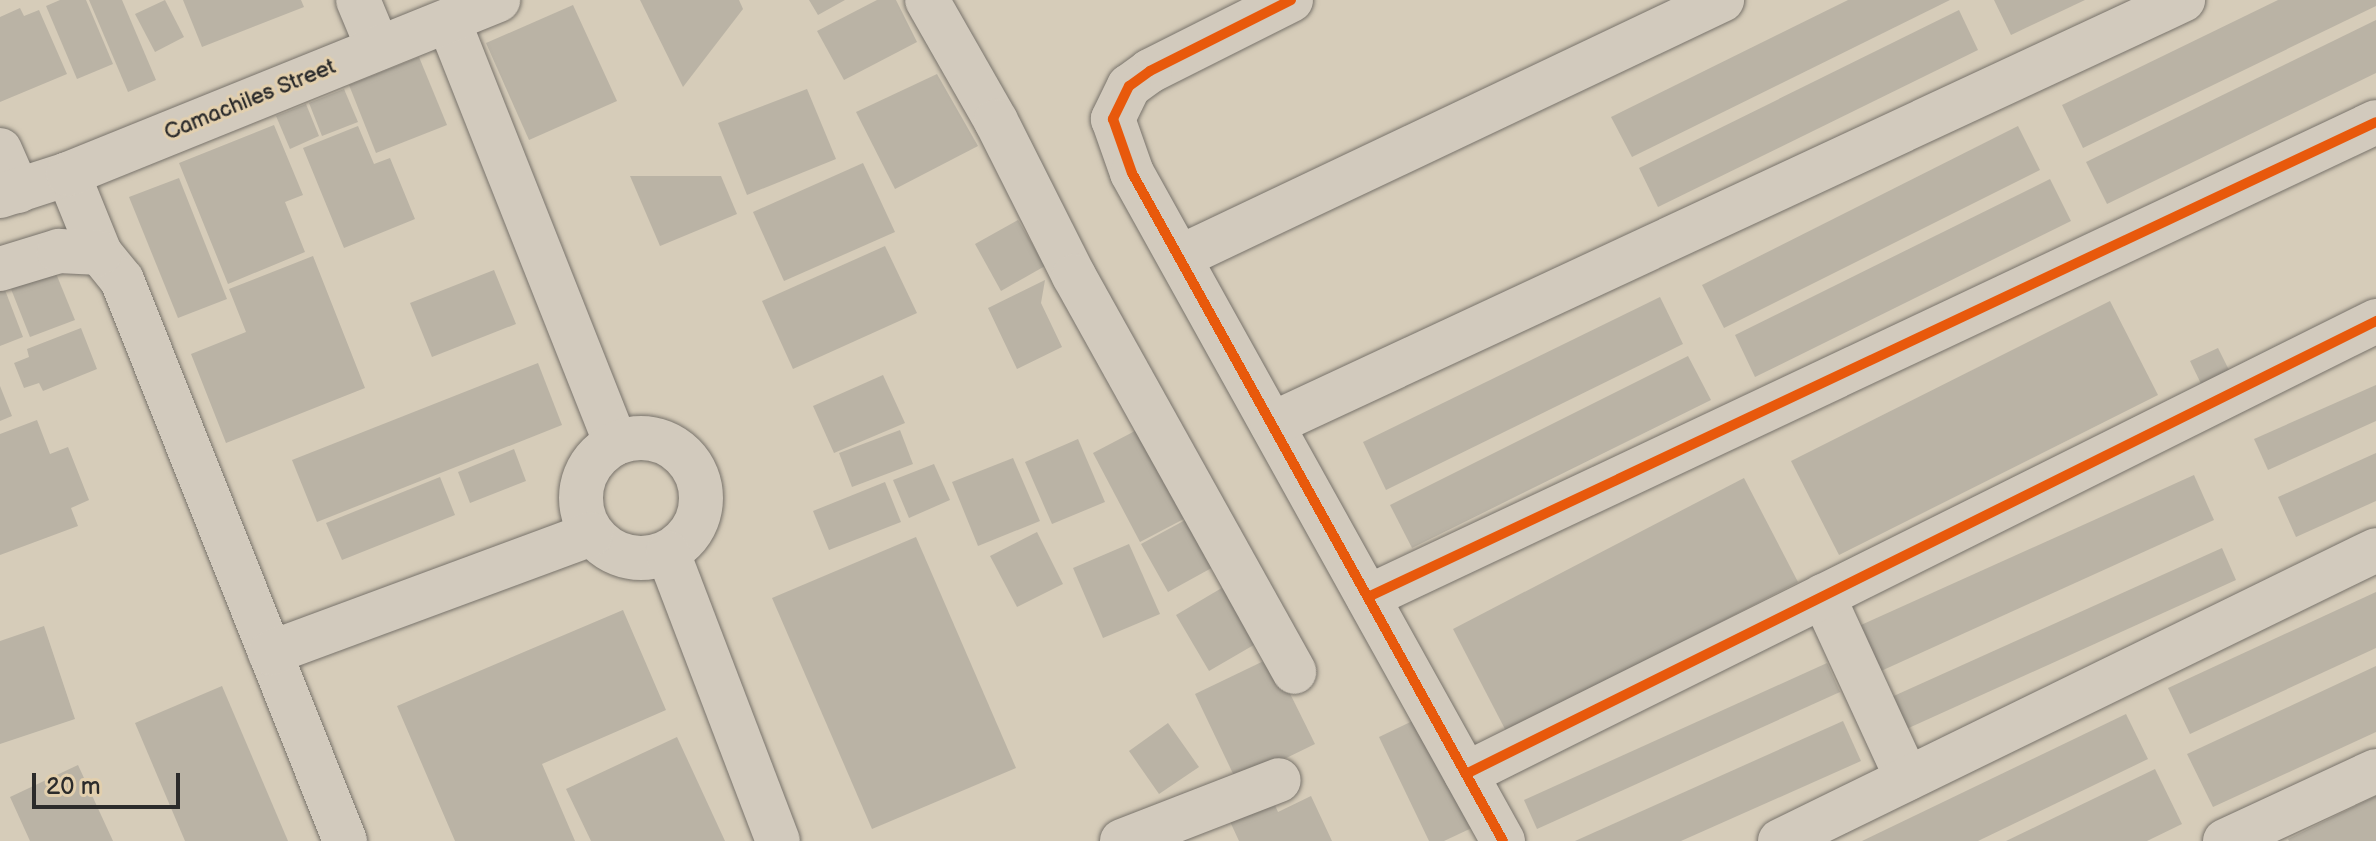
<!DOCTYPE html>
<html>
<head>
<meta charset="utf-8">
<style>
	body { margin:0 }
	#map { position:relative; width:2376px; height:841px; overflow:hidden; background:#d6ccb9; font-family:"Balsamiq Sans",sans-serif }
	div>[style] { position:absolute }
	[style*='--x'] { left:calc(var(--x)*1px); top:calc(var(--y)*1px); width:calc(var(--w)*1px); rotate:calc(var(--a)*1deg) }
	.building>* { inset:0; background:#bab3a5 }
	.roads { filter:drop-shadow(0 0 2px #78736b) drop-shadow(0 0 2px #78736b) }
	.minor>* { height:44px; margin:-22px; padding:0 22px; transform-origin:22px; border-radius:22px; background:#d2cabd }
	.minor>.ring { margin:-22px; padding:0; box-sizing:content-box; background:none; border:44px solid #d2cabd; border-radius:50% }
	.cycleway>* { height:10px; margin:-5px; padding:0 5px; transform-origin:5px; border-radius:5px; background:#e8590c }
	span { translate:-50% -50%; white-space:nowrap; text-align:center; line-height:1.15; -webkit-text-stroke:6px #e2cfad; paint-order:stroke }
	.street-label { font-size:22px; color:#2b2b2b }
	.scale { position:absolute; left:32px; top:773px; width:148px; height:36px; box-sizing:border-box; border:4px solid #2b2b2b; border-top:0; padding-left:10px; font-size:24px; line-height:28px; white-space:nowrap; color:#2b2b2b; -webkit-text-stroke:6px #e2cfad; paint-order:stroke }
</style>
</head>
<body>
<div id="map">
	<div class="building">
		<i style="clip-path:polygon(60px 0,86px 0,113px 64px,77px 79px,46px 6px)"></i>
		<i style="clip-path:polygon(89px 0,122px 0,156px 80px,128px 92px)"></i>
		<i style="clip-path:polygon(165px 0,184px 37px,155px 52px,135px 14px)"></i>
		<i style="clip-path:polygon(183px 0,301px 0,304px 7px,202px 47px)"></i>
		<i style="clip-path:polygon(640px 0,739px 0,743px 9px,683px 87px)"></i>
		<i style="clip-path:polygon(809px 0,845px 0,818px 15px)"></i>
		<i style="clip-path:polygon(877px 0,896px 0,917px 42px,844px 80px,817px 31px)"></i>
		<i style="clip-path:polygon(1848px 0,1950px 0,1632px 157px,1611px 117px)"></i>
		<i style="clip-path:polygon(1994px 0,2085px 0,2011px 35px)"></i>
		<i style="clip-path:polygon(2278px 0,2376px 0,2376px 6px,2083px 148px,2062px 105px)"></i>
		<i style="clip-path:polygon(573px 5px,617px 101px,529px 140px,486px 43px)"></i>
		<i style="clip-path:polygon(20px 8px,24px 16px,39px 10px,67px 74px,0 102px,0 17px)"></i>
		<i style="clip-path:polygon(1959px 10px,1978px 50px,1658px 207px,1639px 168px)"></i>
		<i style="clip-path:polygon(2376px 20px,2376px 73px,2107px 204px,2086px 162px)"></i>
		<i style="clip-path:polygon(419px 57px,447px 125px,376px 153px,349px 85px)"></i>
		<i style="clip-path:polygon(937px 74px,978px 146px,895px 189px,856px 112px)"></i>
		<i style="clip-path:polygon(344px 89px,358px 122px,322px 136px,309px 103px)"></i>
		<i style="clip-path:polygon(807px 89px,836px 159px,747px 195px,718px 123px)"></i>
		<i style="clip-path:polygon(306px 104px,319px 136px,290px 149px,276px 116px)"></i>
		<i style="clip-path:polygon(274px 125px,303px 195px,285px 202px,305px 252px,228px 284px,179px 163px)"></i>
		<i style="clip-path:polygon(358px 126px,374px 164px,390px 158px,415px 219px,344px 248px,303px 148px)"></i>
		<i style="clip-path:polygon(2018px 126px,2040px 170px,1724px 328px,1702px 285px)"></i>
		<i style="clip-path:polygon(863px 163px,895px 232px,784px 281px,753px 212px)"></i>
		<i style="clip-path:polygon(630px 176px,721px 176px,737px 214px,660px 246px)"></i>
		<i style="clip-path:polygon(179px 178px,227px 299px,178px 318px,129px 197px)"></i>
		<i style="clip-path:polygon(2050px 179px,2071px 221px,1755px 377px,1735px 335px)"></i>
		<i style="clip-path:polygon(1018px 220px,1045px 266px,1001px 291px,975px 244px)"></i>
		<i style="clip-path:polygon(885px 246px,917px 313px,793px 369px,762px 301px)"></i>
		<i style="clip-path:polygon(313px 256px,365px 388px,226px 443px,191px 354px,246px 332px,229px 289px)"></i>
		<i style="clip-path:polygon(494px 270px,516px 324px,432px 357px,410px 303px)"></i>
		<i style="clip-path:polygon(55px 271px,75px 320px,30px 337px,11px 289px)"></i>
		<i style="clip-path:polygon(1045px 280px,1041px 303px,1062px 347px,1017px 369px,988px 308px)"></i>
		<i style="clip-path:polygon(5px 290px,23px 337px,0 346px,0 291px)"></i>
		<i style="clip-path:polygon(1660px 297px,1683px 344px,1386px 490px,1363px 442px)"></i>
		<i style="clip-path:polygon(2110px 301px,2158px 395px,1839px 555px,1791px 461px)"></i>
		<i style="clip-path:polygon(81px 328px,97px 369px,43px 391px,39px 383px,24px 388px,14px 363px,29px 357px,27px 349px)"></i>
		<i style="clip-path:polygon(2218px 348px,2234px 380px,2206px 394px,2190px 361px)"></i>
		<i style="clip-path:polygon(1688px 356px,1711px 400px,1412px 548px,1390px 505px)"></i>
		<i style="clip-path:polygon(538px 363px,562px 425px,317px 522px,292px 460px)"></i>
		<i style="clip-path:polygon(883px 375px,905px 423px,834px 453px,813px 406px)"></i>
		<i style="clip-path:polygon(2376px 385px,2376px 421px,2268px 470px,2254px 439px)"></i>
		<i style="clip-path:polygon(0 386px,12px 416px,0 421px)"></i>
		<i style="clip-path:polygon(37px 420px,50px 454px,68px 447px,89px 500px,71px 508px,78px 526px,0 555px,0 434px)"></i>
		<i style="clip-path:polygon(1152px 422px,1199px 511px,1140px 542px,1093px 453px)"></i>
		<i style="clip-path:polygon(900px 430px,913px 464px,852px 487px,839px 453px)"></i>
		<i style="clip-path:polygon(1078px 439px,1105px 502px,1052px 524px,1025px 462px)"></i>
		<i style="clip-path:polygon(514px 449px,526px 481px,470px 503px,458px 472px)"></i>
		<i style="clip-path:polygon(2376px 453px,2376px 501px,2296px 537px,2278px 497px)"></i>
		<i style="clip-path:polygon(1013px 458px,1040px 521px,978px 546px,952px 482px)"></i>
		<i style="clip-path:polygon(934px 464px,950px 500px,909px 518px,893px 480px)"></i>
		<i style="clip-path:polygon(2194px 475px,2214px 520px,1881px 671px,1861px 625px)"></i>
		<i style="clip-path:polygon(440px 477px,455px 515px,342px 560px,326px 523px)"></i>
		<i style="clip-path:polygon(1744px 478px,1798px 582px,1507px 733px,1453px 629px)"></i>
		<i style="clip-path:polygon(885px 482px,901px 522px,829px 550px,813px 511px)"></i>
		<i style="clip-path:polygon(1200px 512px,1226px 560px,1168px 592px,1141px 544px)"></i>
		<i style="clip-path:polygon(1037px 532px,1063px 584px,1017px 607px,990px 556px)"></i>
		<i style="clip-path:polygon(916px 537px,1016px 768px,872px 829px,772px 598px)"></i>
		<i style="clip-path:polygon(1129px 544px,1160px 614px,1103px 638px,1073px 568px)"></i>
		<i style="clip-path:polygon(2222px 548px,2236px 580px,1902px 731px,1887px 699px)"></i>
		<i style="clip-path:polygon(1237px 579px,1271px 635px,1209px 671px,1176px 615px)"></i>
		<i style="clip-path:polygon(2376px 592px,2376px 648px,2190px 734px,2168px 688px)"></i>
		<i style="clip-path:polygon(623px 610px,666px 710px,542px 764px,575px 841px,455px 841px,397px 706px)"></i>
		<i style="clip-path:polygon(44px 626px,75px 719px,0 744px,0 641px)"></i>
		<i style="clip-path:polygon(1272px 657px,1315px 744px,1237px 782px,1195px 694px)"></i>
		<i style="clip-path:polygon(1827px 663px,1840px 692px,1537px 829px,1524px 800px)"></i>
		<i style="clip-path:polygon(2376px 666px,2376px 732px,2213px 807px,2187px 754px)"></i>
		<i style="clip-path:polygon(222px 686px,288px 841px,185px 841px,135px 723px)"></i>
		<i style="clip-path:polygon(2126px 714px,2148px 759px,1978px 841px,1862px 841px)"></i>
		<i style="clip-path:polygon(1423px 716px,1476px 826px,1444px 841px,1429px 841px,1379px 737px)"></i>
		<i style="clip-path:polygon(1843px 721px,1861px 761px,1681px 841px,1575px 841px)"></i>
		<i style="clip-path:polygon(1168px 723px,1199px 767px,1159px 794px,1129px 751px)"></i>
		<i style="clip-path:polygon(677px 737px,725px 841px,591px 841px,566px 789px)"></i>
		<i style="clip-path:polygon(78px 765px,113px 841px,30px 841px,10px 797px)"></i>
		<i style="clip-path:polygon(2155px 769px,2182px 824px,2147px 841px,2006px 841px)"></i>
		<i style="clip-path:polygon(1270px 794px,1278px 812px,1311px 796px,1332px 841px,1239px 841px,1227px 815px)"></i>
		<i style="clip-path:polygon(2376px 796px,2376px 841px,2289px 841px,2288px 839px)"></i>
	</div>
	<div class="roads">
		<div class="minor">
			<i style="--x:358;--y:0;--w:52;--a:67.4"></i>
			<i style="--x:927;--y:0;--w:139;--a:60.3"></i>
			<i style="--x:996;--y:121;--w:174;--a:63.3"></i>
			<i style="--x:1074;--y:276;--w:453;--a:60.9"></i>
			<i style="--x:1291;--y:0;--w:158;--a:153.3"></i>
			<i style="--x:1150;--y:71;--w:26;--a:144"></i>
			<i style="--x:1129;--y:86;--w:37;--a:116"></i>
			<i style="--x:1113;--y:119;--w:57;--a:70.6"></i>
			<i style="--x:1132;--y:173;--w:764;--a:60.95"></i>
			<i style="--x:449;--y:22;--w:453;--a:68.4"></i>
			<i style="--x:0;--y:150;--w:45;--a:66.3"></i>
			<i style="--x:68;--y:174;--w:85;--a:67.9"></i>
			<i style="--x:100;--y:253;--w:35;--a:51"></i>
			<i style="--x:122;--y:280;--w:604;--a:68.32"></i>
			<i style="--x:0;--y:196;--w:71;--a:-17.9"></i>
			<i style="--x:68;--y:174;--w:464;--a:-22"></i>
			<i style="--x:1180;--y:257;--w:600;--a:-25.37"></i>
			<i style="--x:0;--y:269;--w:62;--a:-17"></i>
			<i style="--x:59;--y:251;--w:41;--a:2.8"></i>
			<i style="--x:1272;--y:424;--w:1005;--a:-24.96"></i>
			<i class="ring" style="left:581px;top:438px;width:76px;height:76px"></i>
			<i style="--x:668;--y:553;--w:308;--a:69.1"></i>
			<i style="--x:1823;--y:596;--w:201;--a:65.3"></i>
			<i style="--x:1368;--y:597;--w:1114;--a:-25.23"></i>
			<i style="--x:270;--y:653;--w:342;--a:-20.3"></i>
			<i style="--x:1466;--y:774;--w:1017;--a:-26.46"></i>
			<i style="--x:1122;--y:841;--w:168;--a:-21.2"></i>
			<i style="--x:1780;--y:841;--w:663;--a:-26.02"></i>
			<i style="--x:2225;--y:841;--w:166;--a:-24.9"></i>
		</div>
	</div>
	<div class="cycleway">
		<i style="--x:1291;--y:0;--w:158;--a:153.3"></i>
		<i style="--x:1150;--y:71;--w:26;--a:144"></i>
		<i style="--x:1129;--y:86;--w:37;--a:116"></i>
		<i style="--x:1113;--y:119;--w:57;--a:70.6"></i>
		<i style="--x:1132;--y:173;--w:764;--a:60.95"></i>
		<i style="--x:1368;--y:597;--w:1114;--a:-25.23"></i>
		<i style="--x:1466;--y:774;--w:1017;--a:-26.46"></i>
	</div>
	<div class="street-label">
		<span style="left:250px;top:100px;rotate:-22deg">Camachiles Street</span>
	</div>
	<div class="scale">20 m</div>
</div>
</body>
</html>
